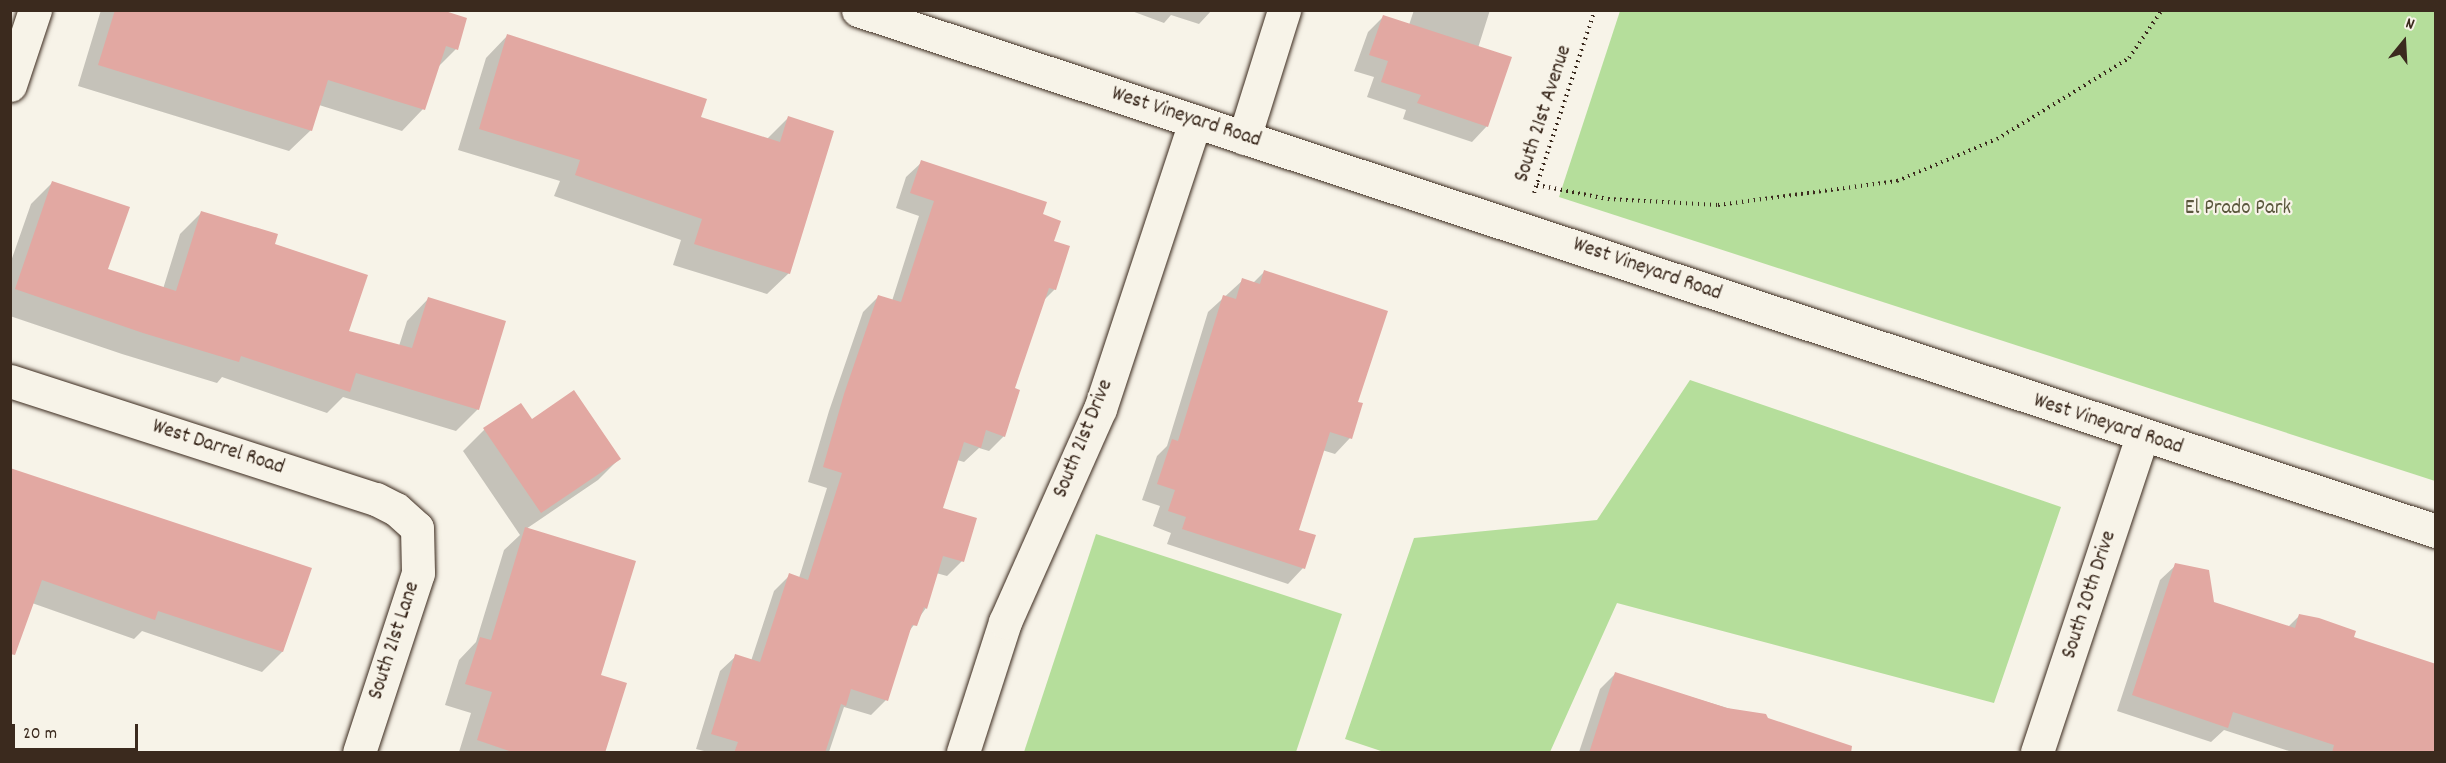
<!DOCTYPE html>
<html>
<head>
<meta charset="utf-8">
<style>
	body { margin:0 }
	#map { position:relative; width:2446px; height:763px; overflow:hidden; background:#f7f3e8; font-family:Dekko,sans-serif }
	div>[style] { position:absolute }
	[style*='--x'] { left:calc(var(--x)*1px); top:calc(var(--y)*1px); width:calc(var(--w)*1px); rotate:calc(var(--a)*1deg) }
	.green>* { inset:0; background:#b5de9b }
	.shadow>* { inset:0; background:#0003 }
	.building>* { inset:0; background:#e2a8a2 }
	.path>* { height:4px; margin-top:-2px; transform-origin:0; background:repeating-linear-gradient(90deg,#3b2a1e 0 1.5px,transparent 0 6px) }
	.roads { filter:drop-shadow(0 0 2px #3b2a1e) drop-shadow(0 0 2px #3b2a1e) }
	.street>* { height:33px; margin:-16.5px; padding:0 16.5px; transform-origin:16.5px; border-radius:16.5px; background:#f7f3e8 }
	.secondary>* { height:33px; margin:-16.5px; padding:0 16.5px; transform-origin:16.5px; border-radius:16.5px; background:#f7f3e8 }
	span { translate:-50% -50%; white-space:nowrap; text-align:center; line-height:1.15; -webkit-text-stroke:4.5px #f7f3e8; paint-order:stroke }
	.street-label { font-size:21px; color:#3b2a1e }
	.park-label { font-size:21px; color:#5a573d }
	.frame { position:absolute; inset:0; border:12px solid #3b2a1e; pointer-events:none }
	.north { position:absolute; left:2374px; top:12px; width:60px; height:60px; -webkit-text-stroke:4px #f7f3e8; paint-order:stroke; rotate:18deg; font-size:16px; font-weight:700; line-height:24px; text-align:center; color:#3b2a1e }
	.north::after { content:''; display:block; margin:auto; width:21px; height:27px; background:#3b2a1e; clip-path:polygon(50% 0,100% 100%,50% 72%,0 100%) }
	.scale { position:absolute; left:12px; top:724px; width:126px; height:27px; box-sizing:border-box; border:3px solid #3b2a1e; border-top:0; padding-left:8px; font-size:18px; line-height:21px; white-space:nowrap; color:#3b2a1e; -webkit-text-stroke:4px #f7f3e8; paint-order:stroke }
</style>
</head>
<body>
<div id="map">
	<div class="green">
		<i style="clip-path:polygon(1620px 11px,2435px 11px,2435px 481px,1559px 197px)"></i>
		<i style="clip-path:polygon(1690px 380px,2061px 507px,1994px 703px,1617px 603px,1550px 752px,1384px 752px,1345px 739px,1414px 538px,1597px 520px)"></i>
		<i style="clip-path:polygon(1096px 534px,1342px 614px,1296px 752px,1024px 752px)"></i>
	</div>
	<div class="shadow">
		<i style="clip-path:polygon(101px 10px,436px 10px,456px 49px,437px 68px,423px 109px,402px 131px,319px 105px,311px 130px,289px 151px,78px 86px)"></i>
		<i style="clip-path:polygon(1129px 10px,1212px 10px,1199px 24px,1171px 15px,1164px 23px)"></i>
		<i style="clip-path:polygon(1414px 10px,1490px 10px,1478px 48px,1487px 126px,1472px 142px,1403px 119px,1406px 110px,1367px 97px,1374px 77px,1354px 71px,1368px 32px,1383px 17px,1409px 25px)"></i>
		<i style="clip-path:polygon(507px 36px,699px 118px,767px 139px,788px 118px,789px 273px,767px 294px,673px 265px,681px 240px,554px 196px,560px 181px,458px 150px,486px 58px)"></i>
		<i style="clip-path:polygon(922px 162px,1041px 215px,1052px 242px,1055px 289px,1043px 301px,1013px 389px,1004px 436px,989px 451px,979px 448px,964px 462px,957px 460px,941px 509px,962px 561px,947px 576px,936px 573px,926px 608px,908px 633px,886px 700px,871px 715px,844px 707px,829px 752px,708px 752px,696px 749px,720px 671px,736px 656px,751px 661px,774px 591px,790px 575px,799px 578px,827px 488px,808px 482px,829px 411px,863px 312px,878px 297px,892px 301px,919px 216px,896px 208px,906px 177px)"></i>
		<i style="clip-path:polygon(53px 182px,106px 270px,163px 289px,180px 234px,202px 212px,274px 245px,347px 332px,399px 346px,407px 321px,428px 299px,478px 409px,456px 431px,343px 397px,327px 413px,222px 377px,217px 383px,122px 354px,10px 316px,10px 264px,31px 204px)"></i>
		<i style="clip-path:polygon(1264px 272px,1357px 403px,1350px 438px,1335px 454px,1322px 450px,1297px 531px,1303px 568px,1288px 584px,1167px 544px,1171px 533px,1153px 526px,1160px 506px,1142px 500px,1157px 456px,1167px 446px,1208px 312px,1243px 280px,1253px 283px)"></i>
		<i style="clip-path:polygon(521px 405px,531px 421px,619px 459px,598px 480px,526px 529px,599px 676px,603px 752px,459px 752px,471px 713px,445px 705px,459px 660px,476px 642px,504px 550px,520px 535px,463px 451px,484px 430px)"></i>
		<i style="clip-path:polygon(10px 470px,310px 569px,282px 652px,262px 672px,142px 631px,134px 639px,32px 603px)"></i>
		<i style="clip-path:polygon(2176px 565px,2212px 603px,2288px 627px,2299px 616px,2352px 638px,2436px 752px,2292px 752px,2224px 730px,2211px 742px,2117px 711px,2160px 580px)"></i>
		<i style="clip-path:polygon(1615px 674px,1767px 720px,1813px 752px,1579px 752px,1600px 689px)"></i>
	</div>
	<div class="building">
		<i style="clip-path:polygon(115px 10px,442px 10px,467px 18px,458px 50px,446px 46px,425px 110px,328px 80px,312px 131px,98px 65px)"></i>
		<i style="clip-path:polygon(1383px 15px,1512px 57px,1488px 127px,1417px 103px,1421px 95px,1381px 82px,1388px 61px,1369px 55px)"></i>
		<i style="clip-path:polygon(507px 34px,707px 99px,701px 117px,780px 142px,788px 116px,834px 131px,790px 274px,694px 244px,702px 219px,575px 175px,580px 160px,479px 129px)"></i>
		<i style="clip-path:polygon(921px 160px,1047px 202px,1043px 214px,1061px 221px,1054px 241px,1070px 246px,1056px 290px,1049px 288px,1015px 388px,1020px 390px,1005px 437px,986px 430px,981px 448px,964px 442px,943px 508px,977px 518px,964px 562px,943px 556px,927px 609px,924px 607px,917px 626px,912px 625px,888px 701px,851px 689px,846px 706px,841px 704px,825px 753px,734px 753px,738px 742px,711px 734px,730px 672px,735px 654px,760px 662px,789px 573px,808px 580px,842px 473px,823px 467px,844px 394px,878px 295px,901px 302px,934px 201px,910px 193px)"></i>
		<i style="clip-path:polygon(52px 181px,130px 207px,108px 269px,176px 291px,201px 211px,278px 234px,275px 244px,368px 275px,349px 331px,412px 348px,428px 297px,506px 321px,479px 410px,356px 373px,350px 392px,241px 356px,239px 362px,143px 333px,15px 289px)"></i>
		<i style="clip-path:polygon(1264px 270px,1388px 311px,1358px 402px,1363px 403px,1352px 439px,1330px 432px,1299px 530px,1316px 535px,1305px 569px,1182px 529px,1186px 517px,1168px 511px,1175px 490px,1157px 484px,1172px 439px,1178px 441px,1223px 295px,1236px 299px,1242px 278px,1260px 284px)"></i>
		<i style="clip-path:polygon(574px 390px,621px 459px,541px 513px,483px 428px,521px 403px,532px 419px)"></i>
		<i style="clip-path:polygon(10px 468px,312px 568px,283px 652px,158px 611px,155px 620px,42px 580px,15px 655px,10px 654px)"></i>
		<i style="clip-path:polygon(525px 527px,636px 561px,601px 675px,627px 683px,605px 753px,515px 753px,477px 740px,492px 692px,465px 684px,480px 637px,491px 640px)"></i>
		<i style="clip-path:polygon(2175px 563px,2209px 570px,2214px 602px,2295px 628px,2299px 614px,2319px 618px,2356px 631px,2354px 637px,2436px 664px,2436px 753px,2332px 753px,2334px 745px,2233px 712px,2228px 728px,2132px 695px)"></i>
		<i style="clip-path:polygon(1615px 672px,1727px 708px,1766px 714px,1768px 718px,1852px 746px,1851px 753px,1589px 753px)"></i>
	</div>
	<div class="path">
		<i style="--x:1537;--y:185;--w:72;--a:11.2"></i>
		<i style="--x:1608;--y:199;--w:110;--a:3.1"></i>
		<i style="--x:1718;--y:205;--w:181;--a:-7.6"></i>
		<i style="--x:1897;--y:181;--w:108;--a:-22.8"></i>
		<i style="--x:1997;--y:139;--w:155;--a:-31.5"></i>
		<i style="--x:2129;--y:58;--w:58;--a:-55.5"></i>
		<i style="--x:1534;--y:193;--w:193;--a:-71.6"></i>
	</div>
	<div class="roads">
		<div class="street">
			<i style="--x:10;--y:85;--w:79;--a:-71.6"></i>
			<i style="--x:1244;--y:138;--w:134;--a:-72.6"></i>
			<i style="--x:10;--y:381;--w:385;--a:17.9"></i>
			<i style="--x:376;--y:499;--w:22;--a:27"></i>
			<i style="--x:396;--y:509;--w:28;--a:42"></i>
			<i style="--x:417;--y:528;--w:45;--a:88.7"></i>
			<i style="--x:418;--y:573;--w:188;--a:108.2"></i>
			<i style="--x:963;--y:752;--w:137;--a:-72.1"></i>
			<i style="--x:1005;--y:622;--w:233;--a:-66"></i>
			<i style="--x:1100;--y:409;--w:303;--a:-71.7"></i>
			<i style="--x:2037;--y:752;--w:332;--a:-71.6"></i>
		</div>
		<div class="secondary">
			<i style="--x:858;--y:10;--w:1662;--a:18.27"></i>
		</div>
	</div>
	<div class="street-label">
		<span style="left:1544px;top:114px;rotate:-72deg">South 21st Avenue</span>
		<span style="left:1186px;top:118px;rotate:18deg">West Vineyard Road</span>
		<span style="left:1647px;top:270px;rotate:19deg">West Vineyard Road</span>
		<span style="left:2108px;top:425px;rotate:18deg">West Vineyard Road</span>
		<span style="left:1084px;top:439px;rotate:-68deg">South 21st Drive</span>
		<span style="left:218px;top:448px;rotate:18deg">West Darrel Road</span>
		<span style="left:2090px;top:595px;rotate:-72deg">South 20th Drive</span>
		<span style="left:395px;top:641px;rotate:-72deg">South 21st Lane</span>
	</div>
	<div class="park-label">
		<span style="left:2238px;top:209px">El Prado Park</span>
	</div>
	<div class="frame"></div>
	<div class="north">N</div>
	<div class="scale">20 m</div>
</div>
</body>
</html>
